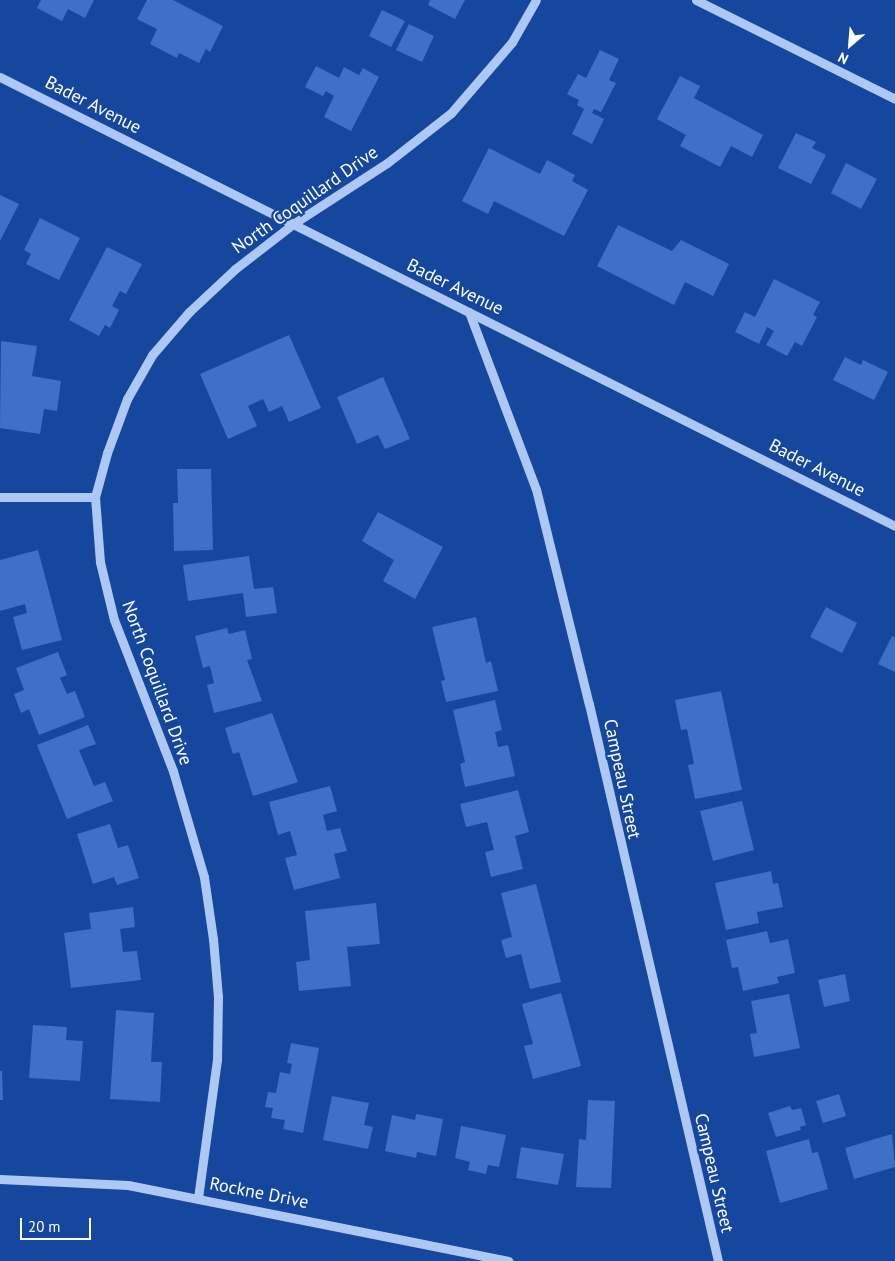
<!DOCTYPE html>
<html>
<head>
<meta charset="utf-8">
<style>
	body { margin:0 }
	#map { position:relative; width:895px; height:1261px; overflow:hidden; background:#15479f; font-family:"PT Sans",sans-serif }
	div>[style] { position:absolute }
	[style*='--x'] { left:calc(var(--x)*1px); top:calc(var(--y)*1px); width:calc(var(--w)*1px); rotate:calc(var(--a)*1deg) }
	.building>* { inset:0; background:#3d70c6 }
	.minor>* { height:9px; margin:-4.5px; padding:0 4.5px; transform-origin:4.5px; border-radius:4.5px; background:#adc8f4 }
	span { translate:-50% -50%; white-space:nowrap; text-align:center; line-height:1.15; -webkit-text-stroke:4.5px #15479f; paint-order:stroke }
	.street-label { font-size:18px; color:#fff }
	.north { position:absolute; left:825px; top:20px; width:50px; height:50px; -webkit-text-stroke:4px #15479f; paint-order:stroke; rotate:207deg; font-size:14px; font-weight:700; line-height:20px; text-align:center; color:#fff }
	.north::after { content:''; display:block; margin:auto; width:18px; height:22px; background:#fff; clip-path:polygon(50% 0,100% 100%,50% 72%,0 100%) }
	.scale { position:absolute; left:20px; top:1218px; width:71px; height:22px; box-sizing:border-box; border:2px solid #fff; border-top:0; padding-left:6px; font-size:15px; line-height:18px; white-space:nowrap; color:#fff; -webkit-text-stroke:4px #15479f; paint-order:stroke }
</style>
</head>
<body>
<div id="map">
	<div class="building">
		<i style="clip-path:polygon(41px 0,94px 0,85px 18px,68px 9px,62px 21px,37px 8px)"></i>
		<i style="clip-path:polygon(147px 0,173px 0,223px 26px,210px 52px,206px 49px,199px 63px,179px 53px,177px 58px,150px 44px,157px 29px,137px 19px)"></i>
		<i style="clip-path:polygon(430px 0,465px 0,455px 19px,428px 5px)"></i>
		<i style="clip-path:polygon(382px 10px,405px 21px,391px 47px,369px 36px)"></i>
		<i style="clip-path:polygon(409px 24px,434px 36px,422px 62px,396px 50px)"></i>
		<i style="clip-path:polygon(600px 50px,619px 59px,609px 80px,616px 83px,601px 112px,594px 109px,592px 113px,604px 119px,592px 144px,572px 134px,584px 109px,577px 105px,579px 100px,567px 94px,578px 74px,586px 78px)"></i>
		<i style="clip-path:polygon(316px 66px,339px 78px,344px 67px,359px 75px,363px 68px,379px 77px,351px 131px,324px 117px,334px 96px,326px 91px,323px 96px,305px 87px)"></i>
		<i style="clip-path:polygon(680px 76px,700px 86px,694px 98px,763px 135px,752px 157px,731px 146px,720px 167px,680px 146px,686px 135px,657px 119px)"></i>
		<i style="clip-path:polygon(796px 133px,816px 142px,812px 148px,826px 155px,811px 184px,778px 168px)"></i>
		<i style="clip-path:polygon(489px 148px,540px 174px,547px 160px,575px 175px,572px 181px,588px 190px,564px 236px,494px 201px,488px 214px,462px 201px)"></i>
		<i style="clip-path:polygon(846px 163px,877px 179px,861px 209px,831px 193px)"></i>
		<i style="clip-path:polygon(0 195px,19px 204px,0 241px)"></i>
		<i style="clip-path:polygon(40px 218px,80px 238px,59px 280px,26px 264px,31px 254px,24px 250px)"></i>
		<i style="clip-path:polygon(618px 225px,672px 251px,681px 240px,729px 264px,713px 296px,685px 282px,674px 305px,597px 266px)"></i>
		<i style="clip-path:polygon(107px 247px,142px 264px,126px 294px,120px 291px,112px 306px,119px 310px,110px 328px,105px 325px,99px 336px,69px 320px)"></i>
		<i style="clip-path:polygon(774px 279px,820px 302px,813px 315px,817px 317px,802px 346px,795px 342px,787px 356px,766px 345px,774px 331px,767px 327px,759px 344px,735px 332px,745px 312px,755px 317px)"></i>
		<i style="clip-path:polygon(289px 335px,321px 408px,289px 422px,282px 406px,269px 412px,263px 399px,248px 406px,257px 426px,228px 439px,200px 374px)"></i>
		<i style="clip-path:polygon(1px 341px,37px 346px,32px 376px,61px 381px,57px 411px,44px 409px,40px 434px,0 428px)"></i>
		<i style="clip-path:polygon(845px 357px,861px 365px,863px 360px,888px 372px,874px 400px,833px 380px)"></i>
		<i style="clip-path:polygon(383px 377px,410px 439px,385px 449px,378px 435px,357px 444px,337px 397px)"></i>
		<i style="clip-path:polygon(177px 469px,211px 469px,213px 550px,174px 551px,173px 503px,178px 503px)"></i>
		<i style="clip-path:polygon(378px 512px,443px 547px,415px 599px,383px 581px,394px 560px,362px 541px)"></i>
		<i style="clip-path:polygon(38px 550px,62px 640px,22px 650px,13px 617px,27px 613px,25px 604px,0 611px,0 560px)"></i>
		<i style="clip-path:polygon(249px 556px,254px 589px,273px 587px,277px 613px,246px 617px,243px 593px,188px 601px,183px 565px)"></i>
		<i style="clip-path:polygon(826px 607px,857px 623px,842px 653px,810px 637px)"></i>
		<i style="clip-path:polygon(476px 617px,486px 663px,491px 661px,498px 691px,446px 702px,441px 681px,445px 680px,432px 627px)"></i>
		<i style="clip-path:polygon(227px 628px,229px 634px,245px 630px,252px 659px,247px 660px,262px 701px,214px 713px,207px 685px,214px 683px,210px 666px,203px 668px,195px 636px)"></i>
		<i style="clip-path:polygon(892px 636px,895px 638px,895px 672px,878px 664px)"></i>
		<i style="clip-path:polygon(58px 652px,67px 675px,60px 678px,67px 694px,75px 691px,85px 717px,39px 735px,29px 709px,21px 713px,14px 694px,24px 690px,16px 668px)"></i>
		<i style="clip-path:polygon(721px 691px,742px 790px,695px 799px,688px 765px,694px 764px,687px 729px,681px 730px,675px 700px)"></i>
		<i style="clip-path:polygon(495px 700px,502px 730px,495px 732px,498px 747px,508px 745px,515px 776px,465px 787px,460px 764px,465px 762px,453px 710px)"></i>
		<i style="clip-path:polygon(272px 713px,298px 782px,253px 796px,239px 752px,233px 754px,225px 728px)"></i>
		<i style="clip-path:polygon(88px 725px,96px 744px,79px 750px,94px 786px,105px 782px,113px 801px,67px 819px,37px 745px)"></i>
		<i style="clip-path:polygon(330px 786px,337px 811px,323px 815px,327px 831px,340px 828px,347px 851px,334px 854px,340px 878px,294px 890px,285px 858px,297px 855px,290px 831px,278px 835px,269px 802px)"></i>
		<i style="clip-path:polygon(518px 790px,529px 832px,515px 836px,523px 869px,491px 877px,485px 852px,494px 850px,487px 822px,466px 827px,460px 804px)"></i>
		<i style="clip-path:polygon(742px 801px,754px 850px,713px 861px,700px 811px)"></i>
		<i style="clip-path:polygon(110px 824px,118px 848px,128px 845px,139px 878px,117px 885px,114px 877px,93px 884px,77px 834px)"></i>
		<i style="clip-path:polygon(771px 871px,773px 884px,778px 883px,783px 907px,757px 912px,759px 923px,726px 930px,715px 883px)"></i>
		<i style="clip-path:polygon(536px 884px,561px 982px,530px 989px,521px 954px,506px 958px,501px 940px,512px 937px,501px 893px)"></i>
		<i style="clip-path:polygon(376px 903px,380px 944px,347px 947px,351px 986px,299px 991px,296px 962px,310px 960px,305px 911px)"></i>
		<i style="clip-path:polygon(133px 907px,135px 927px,120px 929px,123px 952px,137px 951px,141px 980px,71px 988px,64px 933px,91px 929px,89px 913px)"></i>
		<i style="clip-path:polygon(767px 931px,770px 943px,788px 939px,795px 973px,777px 977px,779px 983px,743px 991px,738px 967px,732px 968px,726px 940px)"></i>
		<i style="clip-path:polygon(845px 974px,850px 1001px,824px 1007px,818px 980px)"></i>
		<i style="clip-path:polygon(561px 993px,581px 1066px,533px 1079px,524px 1046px,533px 1044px,522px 1004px)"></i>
		<i style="clip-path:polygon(789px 994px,800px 1048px,754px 1057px,750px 1034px,757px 1033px,751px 1001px)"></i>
		<i style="clip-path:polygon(116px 1010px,154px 1013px,151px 1062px,162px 1062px,160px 1102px,110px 1099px)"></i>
		<i style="clip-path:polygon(33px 1025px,67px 1027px,66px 1040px,83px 1041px,80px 1081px,29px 1078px)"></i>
		<i style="clip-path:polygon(291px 1043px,319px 1048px,303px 1133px,283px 1129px,285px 1120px,271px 1118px,273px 1108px,265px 1107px,268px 1092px,276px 1093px,280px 1072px,290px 1074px,292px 1064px,287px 1063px)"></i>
		<i style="clip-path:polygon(0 1071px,2px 1071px,3px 1100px,0 1100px)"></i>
		<i style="clip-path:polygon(839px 1094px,846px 1116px,823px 1123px,816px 1101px)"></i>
		<i style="clip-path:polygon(332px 1096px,369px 1103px,364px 1125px,373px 1127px,368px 1149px,323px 1140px)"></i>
		<i style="clip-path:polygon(588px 1100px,615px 1101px,611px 1188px,576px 1187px,579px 1139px,586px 1140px)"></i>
		<i style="clip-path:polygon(790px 1106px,792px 1110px,801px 1108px,806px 1125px,800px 1127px,801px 1130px,776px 1137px,768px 1113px)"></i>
		<i style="clip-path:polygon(416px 1114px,443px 1119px,436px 1156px,417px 1152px,416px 1158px,385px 1151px,392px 1115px,415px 1120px)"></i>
		<i style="clip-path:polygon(461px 1126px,506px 1135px,499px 1167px,488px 1165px,486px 1174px,468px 1170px,470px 1162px,455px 1158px)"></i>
		<i style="clip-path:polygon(892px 1134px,895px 1167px,854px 1179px,845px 1148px)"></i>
		<i style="clip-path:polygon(809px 1139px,812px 1153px,818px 1152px,828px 1189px,780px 1203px,766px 1151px)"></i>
		<i style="clip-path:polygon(521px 1147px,564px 1154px,558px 1185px,516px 1178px)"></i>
	</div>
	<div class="minor">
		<i style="--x:696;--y:0;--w:222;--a:26.4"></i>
		<i style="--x:0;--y:77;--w:1001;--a:26.64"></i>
		<i style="--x:469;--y:312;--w:189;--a:69.3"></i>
		<i style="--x:536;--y:489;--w:221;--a:76.2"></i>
		<i style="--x:589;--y:704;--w:572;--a:76.96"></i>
		<i style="--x:0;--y:497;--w:95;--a:0"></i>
		<i style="--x:0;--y:1179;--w:128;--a:2.7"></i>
		<i style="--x:128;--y:1185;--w:388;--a:11.3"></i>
		<i style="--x:198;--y:1198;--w:139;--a:-82.2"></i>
		<i style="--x:217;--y:1060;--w:63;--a:-89.1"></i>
		<i style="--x:218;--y:997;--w:58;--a:-94.9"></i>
		<i style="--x:213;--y:939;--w:63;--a:-98.3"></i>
		<i style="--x:204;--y:877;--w:110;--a:-106.3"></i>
		<i style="--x:173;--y:771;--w:162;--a:-111.3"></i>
		<i style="--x:114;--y:620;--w:60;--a:-103.6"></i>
		<i style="--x:100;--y:562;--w:65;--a:-94.4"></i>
		<i style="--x:95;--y:497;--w:46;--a:-74.7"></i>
		<i style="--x:107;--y:453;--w:58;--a:-69.7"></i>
		<i style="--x:127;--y:399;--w:51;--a:-60.4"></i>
		<i style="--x:152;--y:355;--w:57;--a:-49.3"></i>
		<i style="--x:189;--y:312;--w:63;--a:-43.1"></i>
		<i style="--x:235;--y:269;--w:73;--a:-37.8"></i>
		<i style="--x:293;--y:224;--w:112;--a:-33"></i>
		<i style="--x:387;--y:163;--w:81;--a:-38"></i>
		<i style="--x:451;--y:113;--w:94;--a:-49.3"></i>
		<i style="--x:512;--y:42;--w:48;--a:-60.3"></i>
	</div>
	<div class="street-label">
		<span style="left:93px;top:105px;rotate:27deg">Bader Avenue</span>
		<span style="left:305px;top:200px;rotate:-35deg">North Coquillard Drive</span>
		<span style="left:455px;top:287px;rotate:26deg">Bader Avenue</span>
		<span style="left:817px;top:468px;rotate:27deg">Bader Avenue</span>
		<span style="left:157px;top:683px;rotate:70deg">North Coquillard Drive</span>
		<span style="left:622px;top:779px;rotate:78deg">Campeau Street</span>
		<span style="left:714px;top:1173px;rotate:77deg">Campeau Street</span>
		<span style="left:259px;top:1193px;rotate:11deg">Rockne Drive</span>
	</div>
	<div class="north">N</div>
	<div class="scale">20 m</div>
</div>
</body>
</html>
